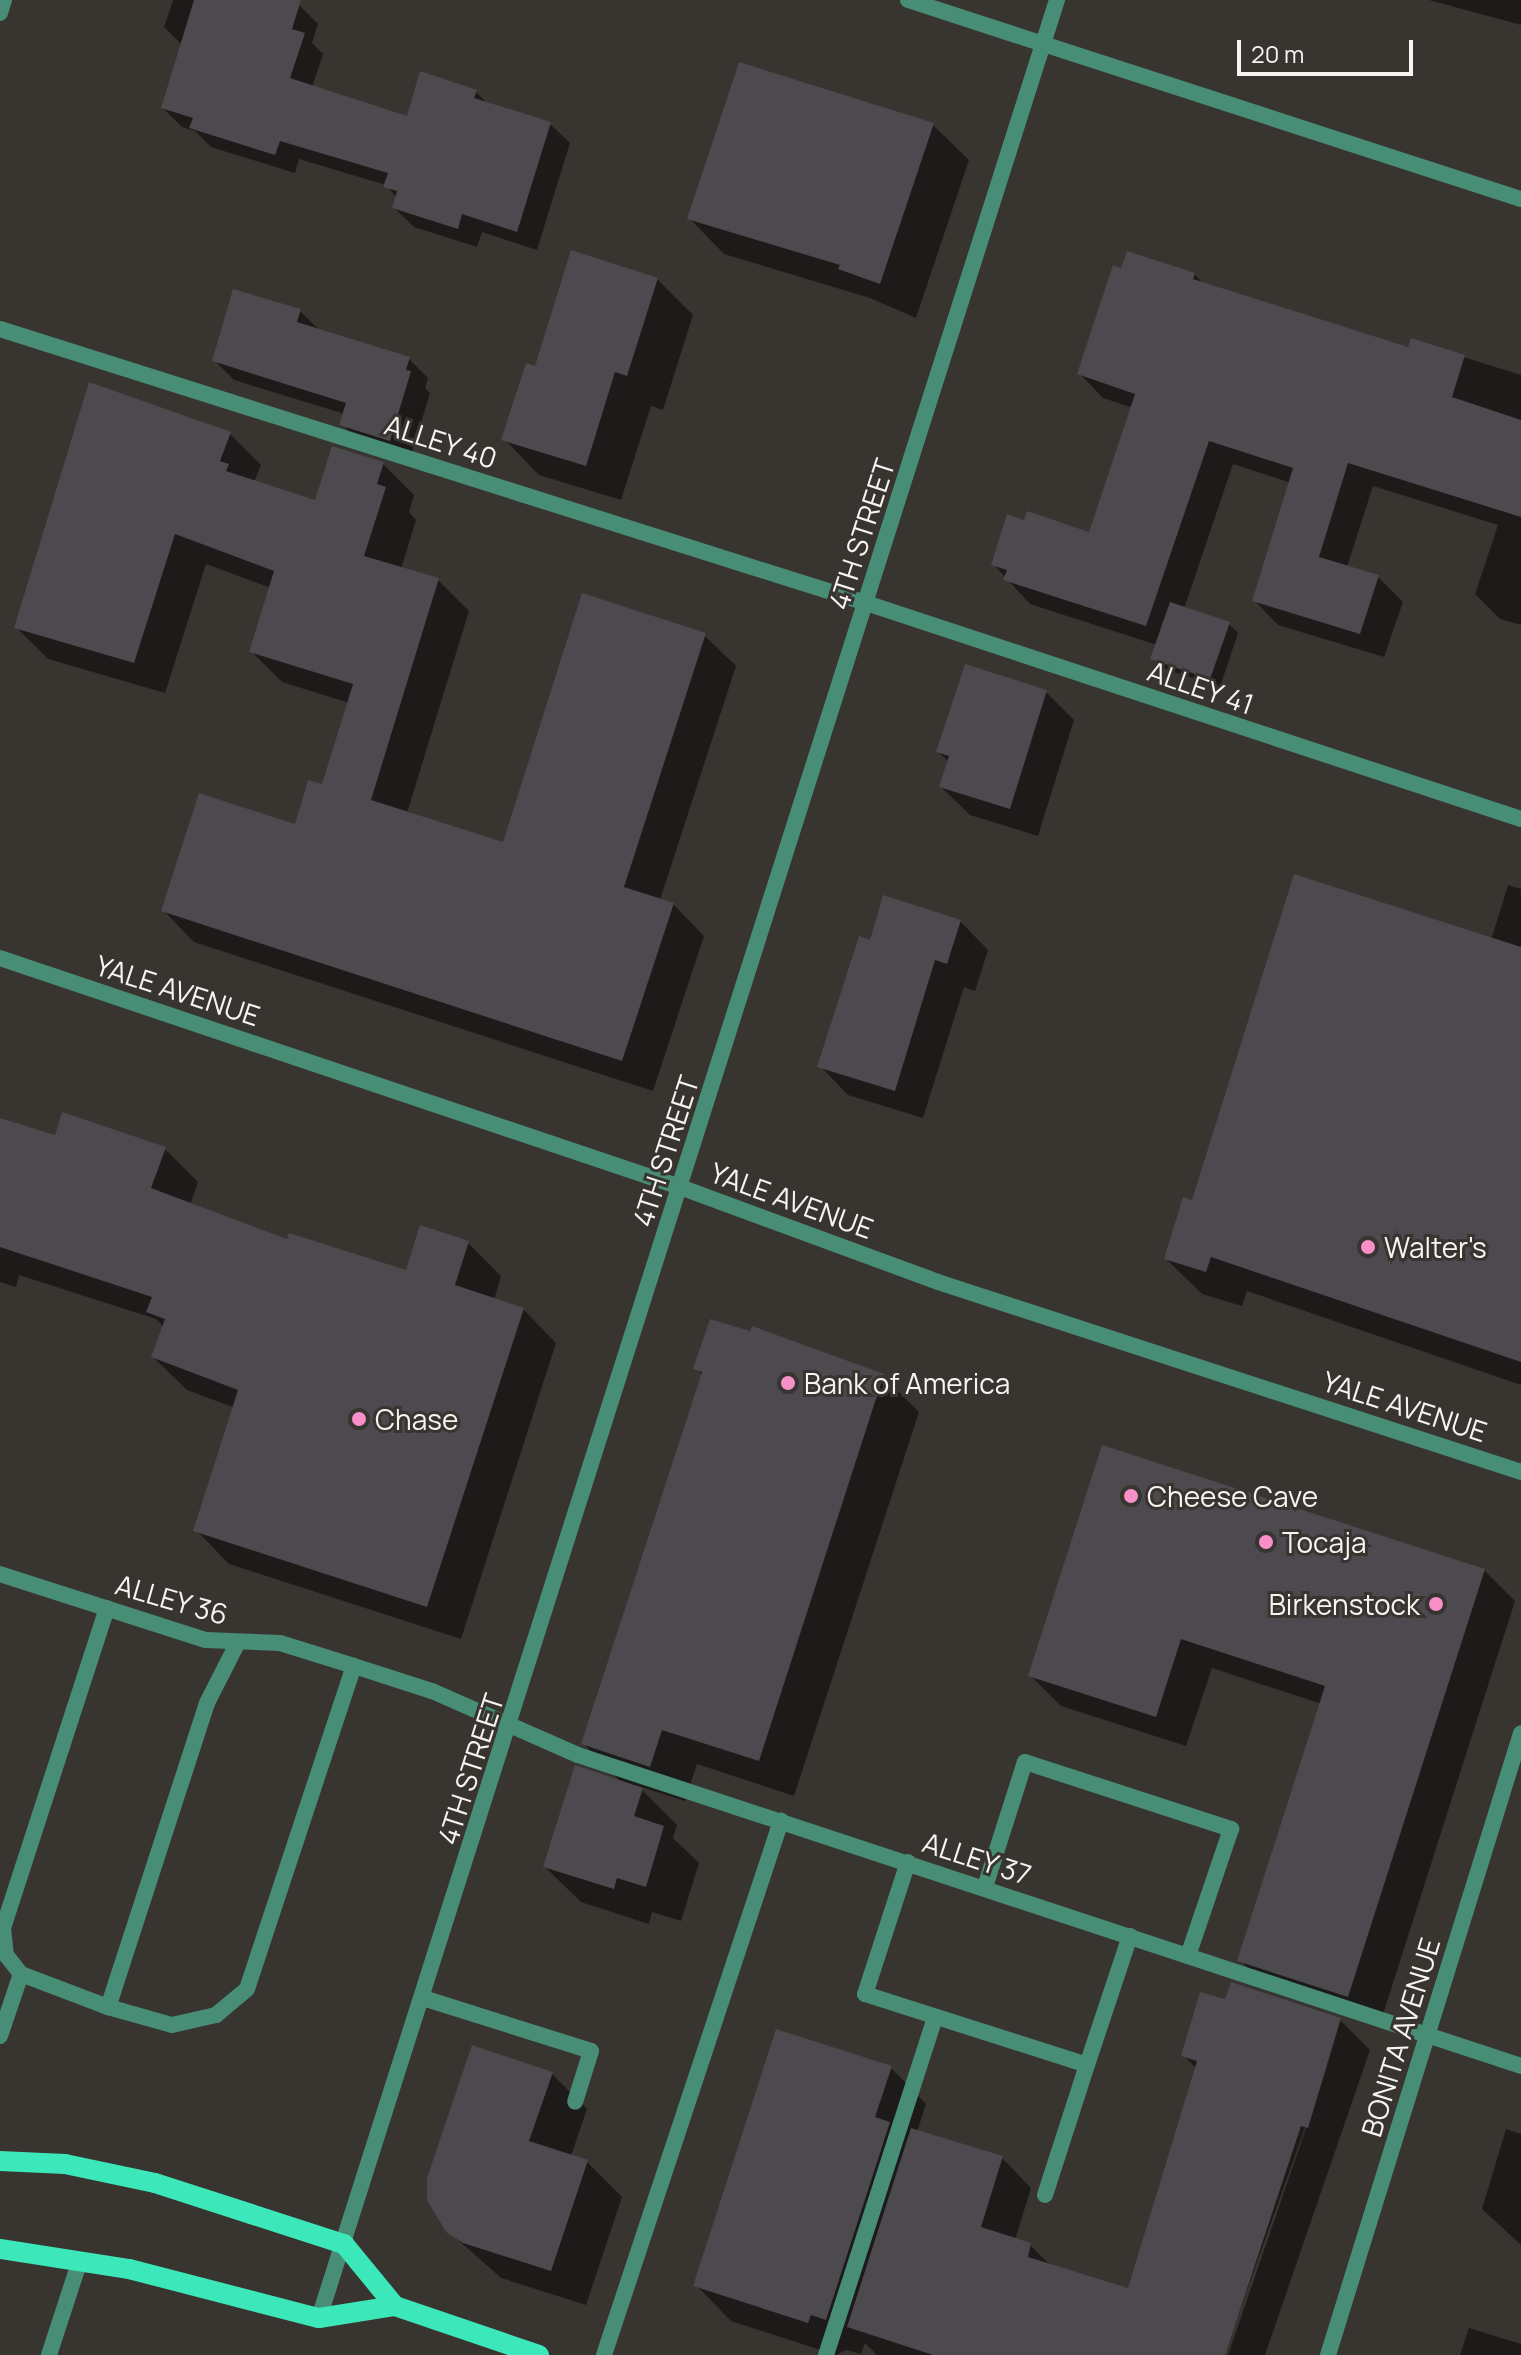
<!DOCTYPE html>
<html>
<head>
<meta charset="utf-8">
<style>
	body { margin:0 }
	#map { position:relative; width:1521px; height:2355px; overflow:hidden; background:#38342f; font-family:Manrope,sans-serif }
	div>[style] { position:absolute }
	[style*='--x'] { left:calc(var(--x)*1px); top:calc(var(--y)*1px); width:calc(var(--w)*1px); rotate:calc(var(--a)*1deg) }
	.shadow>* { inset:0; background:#0007 }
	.building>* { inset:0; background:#4c494f }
	.lane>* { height:16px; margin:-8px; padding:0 8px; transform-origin:8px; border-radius:8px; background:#488e77 }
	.street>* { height:16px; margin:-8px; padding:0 8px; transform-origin:8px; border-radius:8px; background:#488e77 }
	.primary>* { height:20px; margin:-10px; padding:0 10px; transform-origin:10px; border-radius:10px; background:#3ce7b9 }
	.dots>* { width:22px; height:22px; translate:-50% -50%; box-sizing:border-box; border:4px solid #38342f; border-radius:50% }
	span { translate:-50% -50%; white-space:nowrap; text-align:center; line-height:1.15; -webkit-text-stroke:6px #38342f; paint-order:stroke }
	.street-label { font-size:28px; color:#f7f4f1 }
	.poi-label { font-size:28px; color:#f7f4f1 }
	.left { translate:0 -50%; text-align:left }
	.right { translate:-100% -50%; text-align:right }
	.scale { position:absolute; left:1237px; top:40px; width:176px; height:36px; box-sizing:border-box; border:4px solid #f7f4f1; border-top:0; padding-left:10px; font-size:24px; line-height:28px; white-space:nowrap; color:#f7f4f1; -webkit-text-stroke:6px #38342f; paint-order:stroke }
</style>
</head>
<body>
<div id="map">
	<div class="shadow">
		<i style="clip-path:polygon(173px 0,283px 0,299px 5px,318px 24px,312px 43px,323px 54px,312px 87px,408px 119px,476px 92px,488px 104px,550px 124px,570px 143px,537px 250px,482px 232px,477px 247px,414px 227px,394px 208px,397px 198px,386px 185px,299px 159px,295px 173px,211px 147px,195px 131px,182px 127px,163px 108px,182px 45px,164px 27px)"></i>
		<i style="clip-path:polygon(1429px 0,1521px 0,1521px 25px)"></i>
		<i style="clip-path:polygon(933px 125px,969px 160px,916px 318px,870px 298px,724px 254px,689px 218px)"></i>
		<i style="clip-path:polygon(1123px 270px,1194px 274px,1205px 285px,1409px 350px,1412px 341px,1521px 375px,1521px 625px,1500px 619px,1475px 594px,1498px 525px,1373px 486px,1347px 567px,1378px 577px,1403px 602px,1384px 657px,1278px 625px,1254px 600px,1291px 483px,1233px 464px,1184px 609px,1229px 624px,1238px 633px,1220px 687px,1162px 668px,1152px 658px,1157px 645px,1030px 604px,993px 564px,1090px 534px,1133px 408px,1103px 398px,1079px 373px)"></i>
		<i style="clip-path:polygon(657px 279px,693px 315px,663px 410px,651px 406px,621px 500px,539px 475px,504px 439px,536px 368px)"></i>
		<i style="clip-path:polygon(300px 311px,319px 330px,409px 359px,428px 378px,425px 388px,430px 393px,410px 459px,361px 444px,342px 424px,345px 414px,234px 380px,214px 360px)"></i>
		<i style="clip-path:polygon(230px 434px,261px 465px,254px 482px,316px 502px,383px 464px,414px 495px,409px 512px,416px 520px,401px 569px,438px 580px,469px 611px,407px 813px,504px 844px,704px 635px,736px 666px,660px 900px,673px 904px,704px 936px,653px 1091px,194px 942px,163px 910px,296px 827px,323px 787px,349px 703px,282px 682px,251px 651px,271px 588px,206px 564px,165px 693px,48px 659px,17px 628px)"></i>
		<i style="clip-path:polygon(1046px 692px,1074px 720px,1038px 836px,970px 815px,941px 787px,949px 762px,938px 752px)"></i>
		<i style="clip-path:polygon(1508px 885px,1521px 889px,1521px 1385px,1247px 1291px,1242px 1306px,1202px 1294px,1166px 1259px,1193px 1202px,1491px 940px)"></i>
		<i style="clip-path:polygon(960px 921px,988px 950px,975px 991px,964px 987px,923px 1118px,848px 1095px,820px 1066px,871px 942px)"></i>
		<i style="clip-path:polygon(0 1120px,56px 1138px,164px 1148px,198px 1182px,190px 1205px,288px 1242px,407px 1273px,468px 1243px,501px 1276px,494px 1300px,523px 1309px,556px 1343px,461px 1639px,229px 1564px,196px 1530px,235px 1408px,187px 1390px,153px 1357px,164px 1327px,156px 1319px,19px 1275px,16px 1287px,0 1282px)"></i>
		<i style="clip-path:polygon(753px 1329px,883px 1376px,919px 1412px,794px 1796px,697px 1764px,685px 1801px,638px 1786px,677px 1825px,673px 1838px,699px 1863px,681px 1921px,652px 1912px,649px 1924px,581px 1902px,545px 1867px,623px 1784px,584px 1744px,703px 1375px,696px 1368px)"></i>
		<i style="clip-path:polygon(1103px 1447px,1484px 1570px,1515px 1601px,1379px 2027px,1270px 1991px,1240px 1960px,1322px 1704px,1212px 1668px,1186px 1746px,1061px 1706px,1030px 1675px)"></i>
		<i style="clip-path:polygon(1232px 1984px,1340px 2020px,1370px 2050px,1265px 2355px,1228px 2355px,1338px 2035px,1224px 2355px,877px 2355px,865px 2343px,861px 2354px,846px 2350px,836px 2355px,731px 2321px,696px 2285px,891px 2068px,926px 2104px,917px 2132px,1002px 2158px,1031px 2188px,1015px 2240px,1030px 2245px,1052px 2267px,1129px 2290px,1196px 2068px,1183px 2055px,1226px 2002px)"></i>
		<i style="clip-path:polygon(552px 2074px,587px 2109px,571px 2156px,587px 2162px,622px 2197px,586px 2305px,501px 2278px,448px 2231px)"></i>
		<i style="clip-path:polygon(1506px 2129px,1521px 2134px,1521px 2245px,1482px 2209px)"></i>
		<i style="clip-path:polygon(1469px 2328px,1521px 2344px,1521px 2355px,1460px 2355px)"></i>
	</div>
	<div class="building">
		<i style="clip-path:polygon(194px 0,301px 0,292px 29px,305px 33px,290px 78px,407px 116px,420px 71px,477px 90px,474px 98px,551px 122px,517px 232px,462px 214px,458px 229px,392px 208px,397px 191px,383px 187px,388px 173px,280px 141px,275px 155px,189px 128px,193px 118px,161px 108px)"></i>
		<i style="clip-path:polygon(739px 62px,934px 123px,880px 284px,838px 269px,840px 265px,687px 219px)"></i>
		<i style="clip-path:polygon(571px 250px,658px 278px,627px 376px,615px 372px,586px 466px,501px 440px,526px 363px,535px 366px)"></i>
		<i style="clip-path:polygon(1127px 251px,1195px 273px,1193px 279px,1408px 347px,1411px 338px,1465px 355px,1452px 397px,1521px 420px,1521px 517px,1348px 463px,1319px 557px,1379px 575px,1360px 634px,1252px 601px,1293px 468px,1209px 441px,1146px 626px,1003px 580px,1007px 570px,991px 565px,1007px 514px,1024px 520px,1027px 511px,1089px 532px,1135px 394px,1077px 374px,1113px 265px,1121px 268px)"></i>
		<i style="clip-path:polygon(233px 289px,301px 309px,297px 322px,410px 357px,406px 370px,411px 371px,390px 441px,339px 425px,346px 403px,212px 361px)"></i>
		<i style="clip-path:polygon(89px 382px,231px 432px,220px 461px,229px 464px,226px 471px,315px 500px,332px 446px,384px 462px,377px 484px,386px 487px,364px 556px,439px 578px,371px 800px,503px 842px,582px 593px,706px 633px,624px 887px,674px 903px,622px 1061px,161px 911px,199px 793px,295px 824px,308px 780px,322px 784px,353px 684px,249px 652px,274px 571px,175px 534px,134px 663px,14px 628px)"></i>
		<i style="clip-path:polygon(1170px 602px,1230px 622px,1210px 679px,1150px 659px)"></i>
		<i style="clip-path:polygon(965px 664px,1047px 690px,1010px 809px,939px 787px,949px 756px,936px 752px)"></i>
		<i style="clip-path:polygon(1294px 874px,1521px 947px,1521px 1362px,1211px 1257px,1206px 1272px,1164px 1259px,1183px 1197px,1192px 1200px)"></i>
		<i style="clip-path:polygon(883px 895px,961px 920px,947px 964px,935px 960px,895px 1091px,817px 1067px,859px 936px,870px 940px)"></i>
		<i style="clip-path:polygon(62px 1112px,166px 1147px,151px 1188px,287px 1239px,289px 1233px,406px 1270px,420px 1225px,469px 1241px,455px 1285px,524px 1308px,427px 1607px,193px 1531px,238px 1390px,151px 1357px,165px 1319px,146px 1312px,152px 1297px,0 1247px,0 1118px,55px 1135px)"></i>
		<i style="clip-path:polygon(710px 1319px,750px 1331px,752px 1326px,884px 1374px,759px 1761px,662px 1730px,650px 1767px,581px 1744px,702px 1372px,693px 1369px)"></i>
		<i style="clip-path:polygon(1102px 1445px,1485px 1569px,1348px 1997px,1237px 1961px,1325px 1686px,1181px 1639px,1156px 1717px,1028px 1676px)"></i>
		<i style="clip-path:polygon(575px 1765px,643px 1788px,634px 1816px,664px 1826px,646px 1887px,617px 1878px,614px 1889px,543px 1867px)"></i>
		<i style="clip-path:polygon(1231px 1982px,1341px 2018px,1308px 2128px,1301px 2126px,1225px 2355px,933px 2355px,847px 2327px,911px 2128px,1003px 2156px,981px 2227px,1031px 2243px,1028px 2257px,1128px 2288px,1197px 2061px,1181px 2056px,1200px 1992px,1225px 1999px)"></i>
		<i style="clip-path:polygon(776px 2029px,892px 2066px,875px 2117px,890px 2122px,826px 2320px,811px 2315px,808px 2323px,693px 2286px)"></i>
		<i style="clip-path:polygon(472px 2045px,553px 2072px,529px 2141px,588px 2160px,551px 2271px,463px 2243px,446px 2232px,427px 2200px,427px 2178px)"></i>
	</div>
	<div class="lane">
		<i style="--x:0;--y:329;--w:908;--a:17.56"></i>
		<i style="--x:866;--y:603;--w:690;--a:18.25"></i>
		<i style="--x:0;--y:1574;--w:216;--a:17.8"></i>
		<i style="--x:206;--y:1640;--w:74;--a:2.3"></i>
		<i style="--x:280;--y:1643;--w:77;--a:17.3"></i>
		<i style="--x:354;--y:1666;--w:82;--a:17.8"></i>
		<i style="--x:432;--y:1691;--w:159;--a:23.7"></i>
		<i style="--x:578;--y:1755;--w:993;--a:18.25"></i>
		<i style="--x:107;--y:1608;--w:336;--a:108"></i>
		<i style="--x:3;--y:1928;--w:27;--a:84"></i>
		<i style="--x:6;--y:1955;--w:24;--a:52"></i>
		<i style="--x:21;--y:1974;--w:93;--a:20.8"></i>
		<i style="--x:237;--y:1644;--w:66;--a:117"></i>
		<i style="--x:207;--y:1703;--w:320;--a:108"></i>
		<i style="--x:108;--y:2007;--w:66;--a:15.7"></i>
		<i style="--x:172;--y:2025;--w:45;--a:-12.8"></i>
		<i style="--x:216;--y:2015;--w:40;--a:-40"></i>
		<i style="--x:247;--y:1989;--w:340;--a:-71.7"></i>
		<i style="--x:908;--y:1862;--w:139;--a:108"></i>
		<i style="--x:865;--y:1994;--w:233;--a:17.7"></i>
		<i style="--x:1087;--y:2065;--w:136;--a:-71.6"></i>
		<i style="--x:985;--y:1887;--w:131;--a:-72.3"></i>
		<i style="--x:1025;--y:1762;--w:217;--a:18"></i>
		<i style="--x:1231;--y:1829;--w:134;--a:108.7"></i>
		<i style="--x:423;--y:1998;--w:176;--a:17.5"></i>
		<i style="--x:591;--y:2051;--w:53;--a:107.4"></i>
		<i style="--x:0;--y:2036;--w:65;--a:-71.3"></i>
		<i style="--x:1045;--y:2195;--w:137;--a:-72.1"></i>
		<i style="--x:49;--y:2355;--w:100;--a:-71.9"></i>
		<i style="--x:604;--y:2355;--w:563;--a:-71.66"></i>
		<i style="--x:826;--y:2355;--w:355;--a:-72.1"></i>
	</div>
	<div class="street">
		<i style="--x:908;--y:0;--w:644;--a:17.99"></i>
		<i style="--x:0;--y:13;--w:14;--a:-73"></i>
		<i style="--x:0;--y:958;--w:718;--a:18.61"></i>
		<i style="--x:680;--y:1187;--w:275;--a:20.2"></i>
		<i style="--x:938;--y:1282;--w:613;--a:18.05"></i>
		<i style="--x:319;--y:2318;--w:2433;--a:-72.34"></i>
		<i style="--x:1328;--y:2355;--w:651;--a:-72.76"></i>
	</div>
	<div class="primary">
		<i style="--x:0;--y:2161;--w:65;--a:2.6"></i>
		<i style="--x:65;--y:2164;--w:92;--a:11.9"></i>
		<i style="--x:155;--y:2183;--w:199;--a:17.9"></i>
		<i style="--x:344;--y:2244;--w:80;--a:50.6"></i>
		<i style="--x:0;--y:2249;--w:131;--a:8.8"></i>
		<i style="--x:129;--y:2269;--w:196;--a:14.5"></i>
		<i style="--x:319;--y:2318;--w:77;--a:-9"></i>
		<i style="--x:395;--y:2306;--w:152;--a:18.8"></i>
	</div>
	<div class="dots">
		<i style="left:1368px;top:1247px;background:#f98fc9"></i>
		<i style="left:788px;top:1383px;background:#f98fc9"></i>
		<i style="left:359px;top:1419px;background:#f98fc9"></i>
		<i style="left:1131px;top:1496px;background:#f98fc9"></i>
		<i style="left:1266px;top:1542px;background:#f98fc9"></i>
		<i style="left:1436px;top:1604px;background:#f98fc9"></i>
	</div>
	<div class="street-label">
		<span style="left:441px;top:441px;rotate:18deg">ALLEY 40</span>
		<span style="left:861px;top:534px;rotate:-72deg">4TH STREET</span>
		<span style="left:1201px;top:687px;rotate:19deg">ALLEY 41</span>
		<span style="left:178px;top:990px;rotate:18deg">YALE AVENUE</span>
		<span style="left:665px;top:1151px;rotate:-72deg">4TH STREET</span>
		<span style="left:792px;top:1200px;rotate:20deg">YALE AVENUE</span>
		<span style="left:1405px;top:1406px;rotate:18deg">YALE AVENUE</span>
		<span style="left:172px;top:1599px;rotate:16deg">ALLEY 36</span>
		<span style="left:470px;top:1769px;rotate:-72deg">4TH STREET</span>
		<span style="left:977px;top:1858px;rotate:18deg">ALLEY 37</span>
		<span style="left:1400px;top:2037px;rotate:-73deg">BONITA AVENUE</span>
	</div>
	<div class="poi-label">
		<span class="left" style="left:1384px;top:1247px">Walter's</span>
		<span class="left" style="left:804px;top:1383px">Bank of America</span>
		<span class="left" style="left:375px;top:1419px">Chase</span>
		<span class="left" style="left:1147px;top:1496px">Cheese Cave</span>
		<span class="left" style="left:1282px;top:1542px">Tocaja</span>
		<span class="right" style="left:1420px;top:1604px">Birkenstock</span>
	</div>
	<div class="scale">20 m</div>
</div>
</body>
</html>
